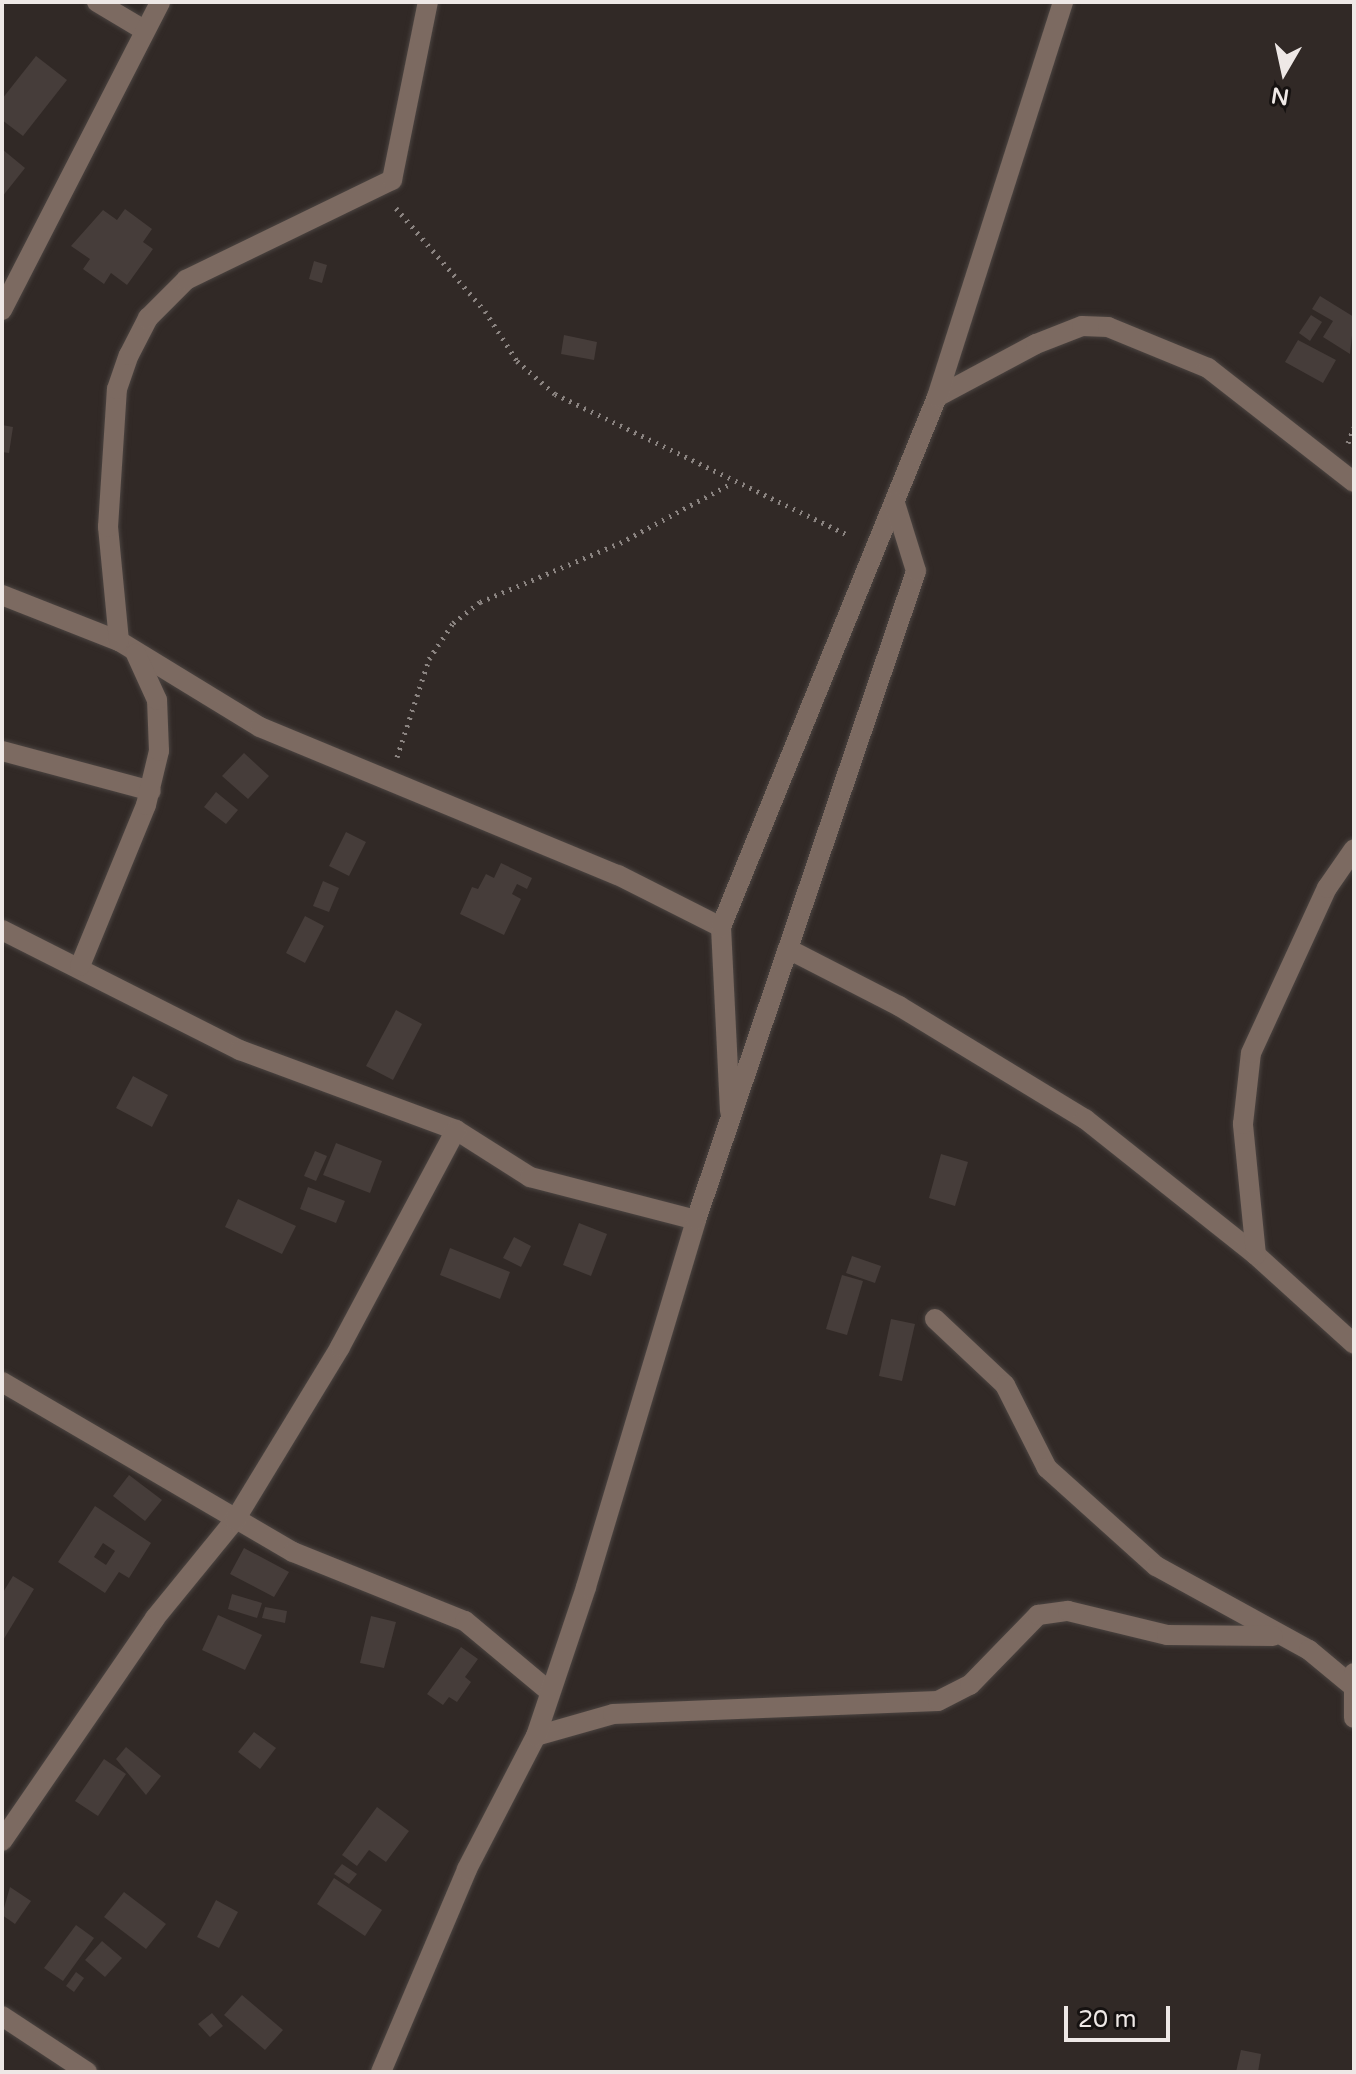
<!DOCTYPE html>
<html>
<head>
<meta charset="utf-8">
<style>
	body { margin:0 }
	#map { position:relative; width:1356px; height:2074px; overflow:hidden; background:#312926; font-family:"Varela Round",sans-serif }
	div>[style] { position:absolute }
	[style*='--x'] { left:calc(var(--x)*1px); top:calc(var(--y)*1px); width:calc(var(--w)*1px); rotate:calc(var(--a)*1deg) }
	.building>* { inset:0; background:#463d3a }
	.path>* { height:5px; margin-top:-2.5px; transform-origin:0; background:repeating-linear-gradient(90deg,#8b8481 0 2px,transparent 0 8px) }
	.roads { filter:drop-shadow(0 0 2px #4b4441) drop-shadow(0 0 2px #4b4441) }
	.minor>* { height:20px; margin:-10px; padding:0 10px; transform-origin:10px; border-radius:10px; background:#7c6a61 }
	span { translate:-50% -50%; white-space:nowrap; text-align:center; line-height:1.15; -webkit-text-stroke:6px #161211; paint-order:stroke }
	.frame { position:absolute; inset:0; border:4px solid #eee8e6; pointer-events:none }
	.north { position:absolute; left:1244px; top:32px; width:80px; height:80px; -webkit-text-stroke:6px #161211; paint-order:stroke; rotate:189deg; font-size:22px; font-weight:700; line-height:32px; text-align:center; color:#eee8e6 }
	.north::after { content:''; display:block; margin:auto; width:28px; height:36px; background:#eee8e6; clip-path:polygon(50% 0,100% 100%,50% 72%,0 100%) }
	.scale { position:absolute; left:1064px; top:2006px; width:106px; height:36px; box-sizing:border-box; border:4px solid #eee8e6; border-top:0; padding-left:10px; font-size:24px; line-height:28px; white-space:nowrap; color:#eee8e6; -webkit-text-stroke:6px #161211; paint-order:stroke }
</style>
</head>
<body>
<div id="map">
	<div class="building">
		<i style="clip-path:polygon(36px 56px,67px 80px,23px 136px,2px 120px,2px 99px)"></i>
		<i style="clip-path:polygon(2px 149px,25px 168px,2px 197px)"></i>
		<i style="clip-path:polygon(125px 209px,152px 229px,143px 242px,153px 249px,127px 285px,111px 273px,104px 284px,83px 269px,90px 259px,71px 246px,103px 210px,117px 220px)"></i>
		<i style="clip-path:polygon(314px 261px,327px 265px,322px 283px,309px 279px)"></i>
		<i style="clip-path:polygon(1320px 296px,1354px 317px,1350px 354px,1323px 337px,1333px 321px,1312px 309px)"></i>
		<i style="clip-path:polygon(1311px 315px,1322px 322px,1310px 341px,1299px 333px)"></i>
		<i style="clip-path:polygon(564px 335px,597px 342px,594px 360px,561px 354px)"></i>
		<i style="clip-path:polygon(1298px 340px,1336px 360px,1323px 383px,1285px 362px)"></i>
		<i style="clip-path:polygon(2px 425px,13px 427px,9px 453px,2px 452px)"></i>
		<i style="clip-path:polygon(244px 753px,269px 776px,248px 799px,222px 776px)"></i>
		<i style="clip-path:polygon(216px 792px,238px 810px,226px 824px,204px 807px)"></i>
		<i style="clip-path:polygon(346px 832px,366px 842px,349px 876px,329px 866px)"></i>
		<i style="clip-path:polygon(501px 863px,532px 878px,527px 889px,517px 884px,512px 894px,521px 899px,504px 935px,460px 914px,472px 887px,478px 889px,486px 874px,494px 878px)"></i>
		<i style="clip-path:polygon(323px 881px,339px 888px,329px 912px,313px 906px)"></i>
		<i style="clip-path:polygon(305px 916px,324px 926px,305px 963px,286px 953px)"></i>
		<i style="clip-path:polygon(396px 1010px,422px 1024px,393px 1080px,366px 1066px)"></i>
		<i style="clip-path:polygon(133px 1076px,168px 1095px,152px 1127px,116px 1108px)"></i>
		<i style="clip-path:polygon(336px 1143px,382px 1161px,370px 1193px,323px 1175px)"></i>
		<i style="clip-path:polygon(315px 1151px,327px 1156px,316px 1181px,304px 1176px)"></i>
		<i style="clip-path:polygon(941px 1154px,968px 1162px,955px 1206px,929px 1198px)"></i>
		<i style="clip-path:polygon(308px 1187px,345px 1201px,336px 1223px,300px 1209px)"></i>
		<i style="clip-path:polygon(238px 1199px,296px 1226px,282px 1254px,225px 1227px)"></i>
		<i style="clip-path:polygon(579px 1223px,607px 1234px,591px 1276px,563px 1265px)"></i>
		<i style="clip-path:polygon(514px 1237px,531px 1246px,521px 1267px,503px 1258px)"></i>
		<i style="clip-path:polygon(450px 1248px,510px 1272px,500px 1299px,440px 1275px)"></i>
		<i style="clip-path:polygon(852px 1256px,881px 1266px,875px 1283px,846px 1273px)"></i>
		<i style="clip-path:polygon(842px 1275px,863px 1281px,847px 1335px,826px 1329px)"></i>
		<i style="clip-path:polygon(891px 1319px,915px 1324px,902px 1381px,879px 1376px)"></i>
		<i style="clip-path:polygon(129px 1475px,162px 1500px,145px 1521px,113px 1496px)"></i>
		<i style="clip-path:polygon(evenodd,95px 1506px,151px 1543px,129px 1578px,119px 1572px,105px 1593px,58px 1562px,95px 1506px,103px 1543px,115px 1551px,106px 1565px,94px 1557px,103px 1543px)"></i>
		<i style="clip-path:polygon(244px 1548px,289px 1572px,274px 1597px,230px 1574px)"></i>
		<i style="clip-path:polygon(13px 1576px,34px 1589px,2px 1642px,2px 1594px)"></i>
		<i style="clip-path:polygon(232px 1594px,262px 1603px,257px 1618px,228px 1609px)"></i>
		<i style="clip-path:polygon(265px 1607px,287px 1611px,285px 1623px,262px 1618px)"></i>
		<i style="clip-path:polygon(218px 1615px,262px 1635px,245px 1670px,202px 1650px)"></i>
		<i style="clip-path:polygon(371px 1616px,396px 1622px,384px 1668px,360px 1663px)"></i>
		<i style="clip-path:polygon(461px 1647px,478px 1659px,465px 1677px,471px 1682px,457px 1702px,449px 1697px,443px 1705px,427px 1694px)"></i>
		<i style="clip-path:polygon(254px 1732px,276px 1748px,260px 1769px,238px 1752px)"></i>
		<i style="clip-path:polygon(126px 1747px,161px 1776px,146px 1795px,116px 1759px)"></i>
		<i style="clip-path:polygon(104px 1759px,126px 1774px,98px 1816px,75px 1801px)"></i>
		<i style="clip-path:polygon(377px 1807px,409px 1831px,386px 1862px,369px 1850px,357px 1866px,342px 1855px)"></i>
		<i style="clip-path:polygon(342px 1864px,357px 1874px,349px 1884px,334px 1874px)"></i>
		<i style="clip-path:polygon(334px 1878px,382px 1910px,365px 1936px,317px 1904px)"></i>
		<i style="clip-path:polygon(10px 1887px,31px 1901px,15px 1924px,2px 1915px)"></i>
		<i style="clip-path:polygon(124px 1892px,166px 1924px,146px 1949px,104px 1917px)"></i>
		<i style="clip-path:polygon(216px 1900px,238px 1912px,219px 1948px,197px 1937px)"></i>
		<i style="clip-path:polygon(76px 1925px,94px 1938px,63px 1981px,44px 1968px)"></i>
		<i style="clip-path:polygon(102px 1941px,122px 1958px,105px 1977px,85px 1960px)"></i>
		<i style="clip-path:polygon(76px 1972px,84px 1978px,74px 1992px,66px 1986px)"></i>
		<i style="clip-path:polygon(242px 1995px,283px 2030px,265px 2050px,224px 2015px)"></i>
		<i style="clip-path:polygon(212px 2013px,223px 2026px,210px 2037px,198px 2024px)"></i>
		<i style="clip-path:polygon(1241px 2050px,1261px 2054px,1258px 2072px,1236px 2072px)"></i>
	</div>
	<div class="path">
		<i style="--x:396;--y:208;--w:136;--a:49.2"></i>
		<i style="--x:485;--y:311;--w:59;--a:57.4"></i>
		<i style="--x:517;--y:361;--w:50;--a:41"></i>
		<i style="--x:555;--y:394;--w:327;--a:25.7"></i>
		<i style="--x:1348;--y:443;--w:17;--a:-69"></i>
		<i style="--x:397;--y:757;--w:103;--a:-71.9"></i>
		<i style="--x:429;--y:659;--w:43;--a:-56.3"></i>
		<i style="--x:453;--y:623;--w:34;--a:-38"></i>
		<i style="--x:480;--y:602;--w:152;--a:-22.9"></i>
		<i style="--x:620;--y:543;--w:127;--a:-28.2"></i>
	</div>
	<div class="roads">
		<div class="minor">
			<i style="--x:97;--y:2;--w:55;--a:30.8"></i>
			<i style="--x:2;--y:310;--w:346;--a:-62.8"></i>
			<i style="--x:937;--y:397;--w:112;--a:-28.2"></i>
			<i style="--x:1036;--y:344;--w:49;--a:-21.4"></i>
			<i style="--x:1082;--y:326;--w:26;--a:2"></i>
			<i style="--x:1108;--y:327;--w:108;--a:22.3"></i>
			<i style="--x:1208;--y:368;--w:185;--a:38"></i>
			<i style="--x:2;--y:595;--w:126;--a:21.5"></i>
			<i style="--x:119;--y:641;--w:165;--a:31.4"></i>
			<i style="--x:260;--y:727;--w:387;--a:22.5"></i>
			<i style="--x:618;--y:875;--w:115;--a:26.8"></i>
			<i style="--x:119;--y:641;--w:115;--a:-95.5"></i>
			<i style="--x:108;--y:527;--w:138;--a:-86.3"></i>
			<i style="--x:117;--y:389;--w:36;--a:-71"></i>
			<i style="--x:129;--y:355;--w:42;--a:-62.8"></i>
			<i style="--x:148;--y:318;--w:54;--a:-45"></i>
			<i style="--x:186;--y:280;--w:229;--a:-25.9"></i>
			<i style="--x:392;--y:180;--w:182;--a:-78.6"></i>
			<i style="--x:2;--y:751;--w:154;--a:15"></i>
			<i style="--x:2;--y:930;--w:267;--a:26.8"></i>
			<i style="--x:240;--y:1050;--w:230;--a:20.3"></i>
			<i style="--x:456;--y:1130;--w:88;--a:32.4"></i>
			<i style="--x:530;--y:1177;--w:171;--a:14.5"></i>
			<i style="--x:788;--y:949;--w:125;--a:27.2"></i>
			<i style="--x:899;--y:1006;--w:218;--a:31.3"></i>
			<i style="--x:1085;--y:1119;--w:218;--a:38.5"></i>
			<i style="--x:1256;--y:1255;--w:132;--a:42.2"></i>
			<i style="--x:80;--y:966;--w:174;--a:-67.7"></i>
			<i style="--x:146;--y:805;--w:56;--a:-76.5"></i>
			<i style="--x:159;--y:751;--w:51;--a:-92.2"></i>
			<i style="--x:157;--y:700;--w:51;--a:-114.5"></i>
			<i style="--x:730;--y:1111;--w:184;--a:-92.8"></i>
			<i style="--x:721;--y:927;--w:572;--a:-67.83"></i>
			<i style="--x:937;--y:397;--w:415;--a:-72.3"></i>
			<i style="--x:1256;--y:1255;--w:132;--a:-95.7"></i>
			<i style="--x:1243;--y:1124;--w:71;--a:-83.6"></i>
			<i style="--x:1251;--y:1053;--w:182;--a:-65.3"></i>
			<i style="--x:1327;--y:888;--w:47;--a:-55.3"></i>
			<i style="--x:935;--y:1319;--w:96;--a:43.3"></i>
			<i style="--x:1005;--y:1385;--w:93;--a:63.2"></i>
			<i style="--x:1047;--y:1468;--w:147;--a:42"></i>
			<i style="--x:1156;--y:1566;--w:175;--a:28.8"></i>
			<i style="--x:1309;--y:1650;--w:53;--a:39.7"></i>
			<i style="--x:2;--y:1382;--w:337;--a:30.3"></i>
			<i style="--x:293;--y:1552;--w:185;--a:21.9"></i>
			<i style="--x:465;--y:1621;--w:111;--a:39.9"></i>
			<i style="--x:1354;--y:1673;--w:45;--a:90"></i>
			<i style="--x:536;--y:1736;--w:80;--a:-15.9"></i>
			<i style="--x:613;--y:1714;--w:325;--a:-2.3"></i>
			<i style="--x:938;--y:1701;--w:36;--a:-27"></i>
			<i style="--x:970;--y:1685;--w:98;--a:-45.8"></i>
			<i style="--x:1038;--y:1615;--w:30;--a:-8"></i>
			<i style="--x:1068;--y:1611;--w:102;--a:13.6"></i>
			<i style="--x:1167;--y:1635;--w:106;--a:0.5"></i>
			<i style="--x:2;--y:1841;--w:270;--a:-55.5"></i>
			<i style="--x:155;--y:1618;--w:127;--a:-50.8"></i>
			<i style="--x:235;--y:1520;--w:202;--a:-58.7"></i>
			<i style="--x:340;--y:1347;--w:246;--a:-61.9"></i>
			<i style="--x:2;--y:2016;--w:102;--a:33.4"></i>
			<i style="--x:381;--y:2072;--w:220;--a:-67"></i>
			<i style="--x:467;--y:1869;--w:150;--a:-62.6"></i>
			<i style="--x:536;--y:1736;--w:157;--a:-71.4"></i>
			<i style="--x:586;--y:1587;--w:383;--a:-73.3"></i>
			<i style="--x:696;--y:1220;--w:685;--a:-71.27"></i>
			<i style="--x:916;--y:571;--w:71;--a:-107.2"></i>
		</div>
	</div>
	<div class="frame"></div>
	<div class="north">N</div>
	<div class="scale">20 m</div>
</div>
</body>
</html>
